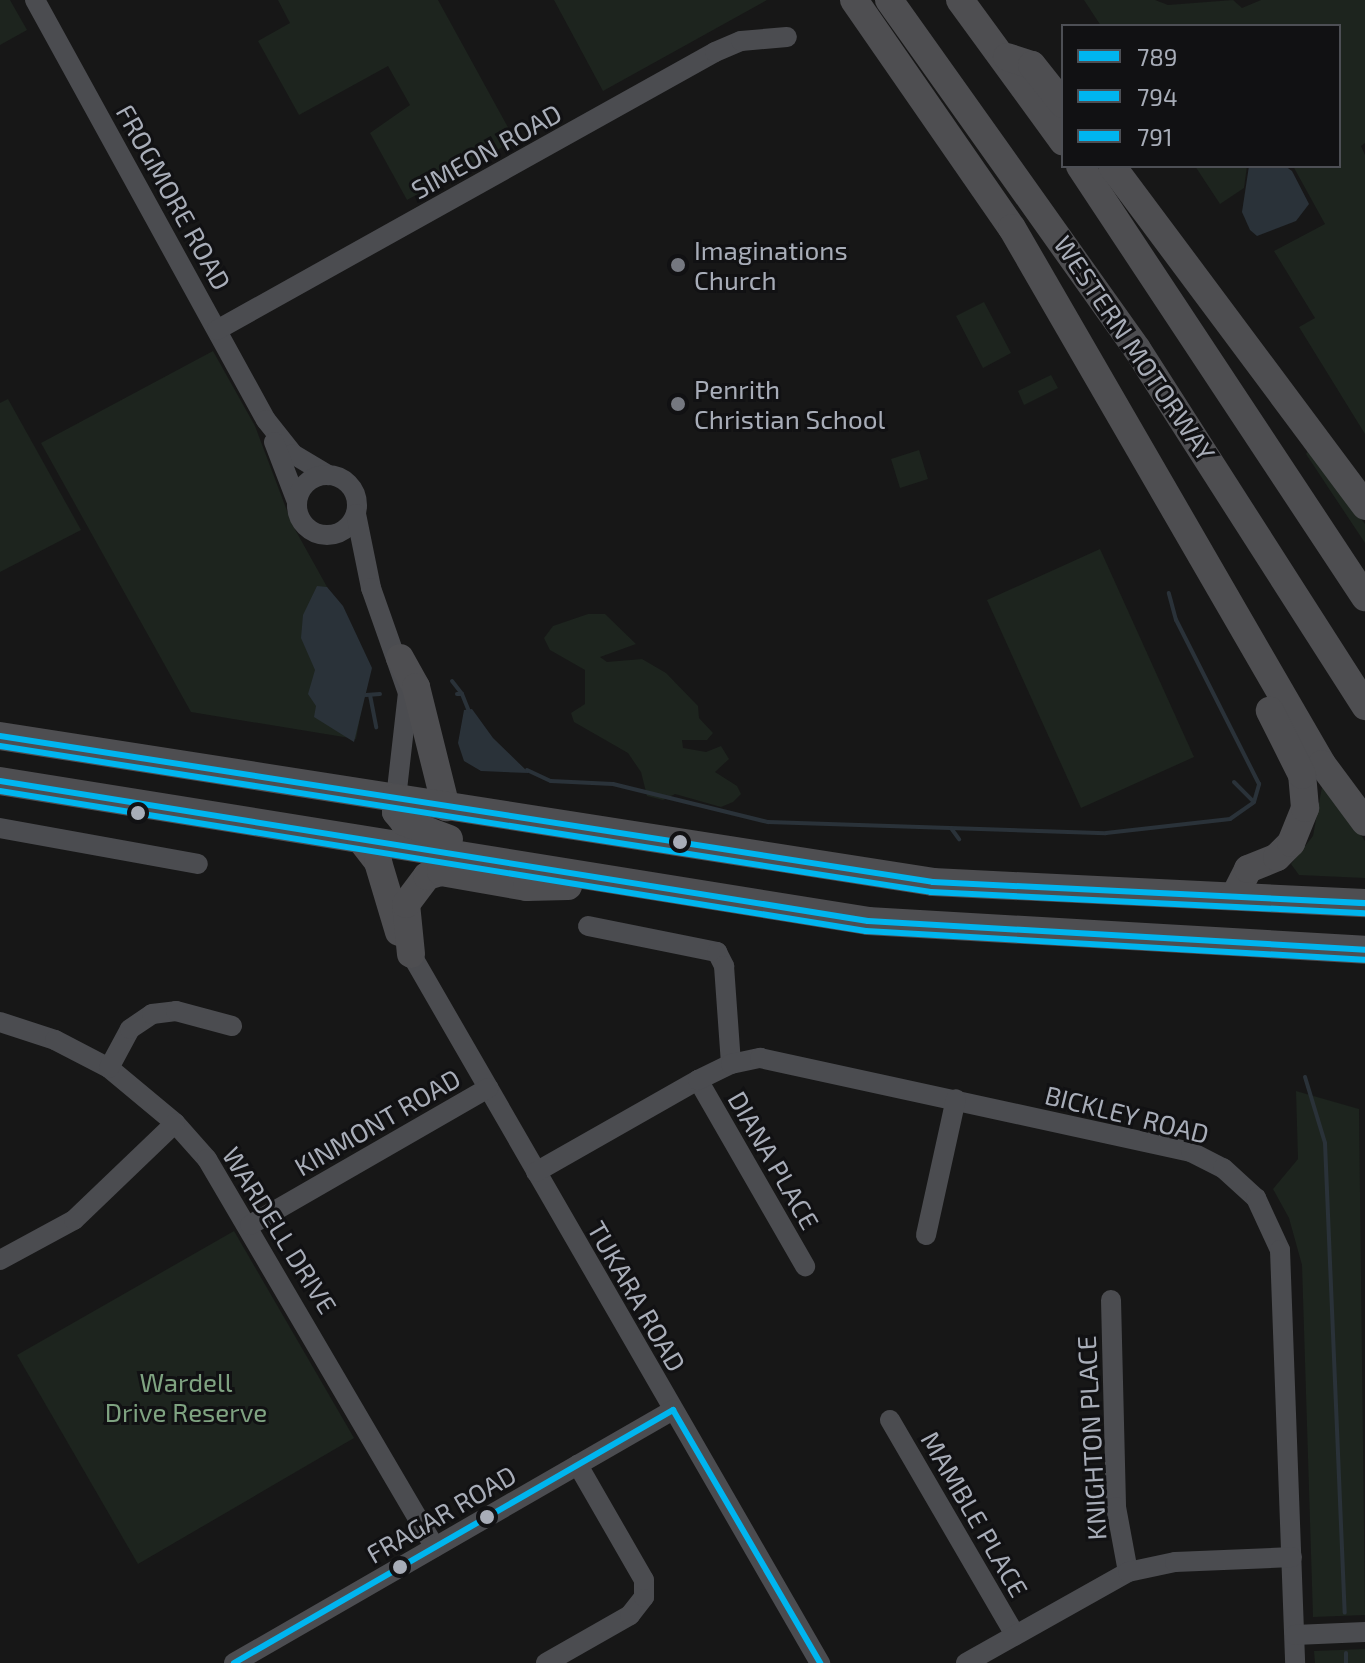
<!DOCTYPE html>
<html>
<head>
<meta charset="utf-8">
<style>
	body { margin:0 }
	#map { position:relative; width:1365px; height:1663px; overflow:hidden; background:#171717; font-family:"Exo 2",sans-serif }
	div>[style] { position:absolute }
	[style*='--x'] { left:calc(var(--x)*1px); top:calc(var(--y)*1px); width:calc(var(--w)*1px); rotate:calc(var(--a)*1deg) }
	.green>* { inset:0; background:#1d241e }
	.water>* { inset:0; background:#2a3239 }
	.stream>* { height:4px; margin:-2px; padding:0 2px; transform-origin:2px; border-radius:2px; background:#2a3239 }
	.minor>* { height:20px; margin:-10px; padding:0 10px; transform-origin:10px; border-radius:10px; background:#4b4c50 }
	.minor>.ring { margin:-10px; padding:0; box-sizing:content-box; background:none; border:20px solid #4b4c50; border-radius:50% }
	.highway>* { height:28px; margin:-14px; padding:0 14px; transform-origin:14px; border-radius:14px; background:#4e4e51 }
	.bus-1>* { height:6px; margin:-3px; padding:0 3px; transform-origin:3px; border-radius:3px; background:#00b5ef }
	.bus-2>* { height:6px; margin:-3px; padding:0 3px; transform-origin:3px; border-radius:3px; background:#00b5ef }
	.bus-3>* { height:6px; margin:-3px; padding:0 3px; transform-origin:3px; border-radius:3px; background:#00b5ef }
	.dots>* { width:22px; height:22px; translate:-50% -50%; box-sizing:border-box; border:4px solid #111113; border-radius:50% }
	span { translate:-50% -50%; white-space:nowrap; text-align:center; line-height:1.15; -webkit-text-stroke:6px #111113; paint-order:stroke }
	.street-label { font-size:26px; color:#a8adb8 }
	.poi-label { font-size:26px; color:#a8adb8 }
	.left { translate:0 -50%; text-align:left }
	.park-label { font-size:26px; color:#7fa381 }
	.legend { position:absolute; left:1061px; top:24px; width:280px; height:144px; box-sizing:border-box; background:#111113; border:2px solid #4d4f55; margin:0; padding:10px 14px; list-style:none; font-size:24px; color:#a8adb8 }
	.legend li { display:flex; align-items:center; gap:16px; height:40px }
	.legend b { width:40px; border:2px solid #4d4f55 }
</style>
</head>
<body>
<div id="map">
	<div class="green">
		<i style="clip-path:polygon(0 0,10px 0,27px 30px,0 45px)"></i>
		<i style="clip-path:polygon(278px 0,438px 0,515px 140px,407px 200px,370px 133px,410px 105px,388px 66px,299px 115px,258px 41px,290px 23px)"></i>
		<i style="clip-path:polygon(554px 0,767px 0,603px 91px)"></i>
		<i style="clip-path:polygon(1084px 0,1155px 0,1168px 5px,1233px 0,1242px 8px,1261px 0,1365px 0,1365px 143px,1361px 146px,1365px 155px,1365px 434px,1299px 327px,1315px 318px,1274px 251px,1325px 224px,1293px 166px,1339px 166px,1339px 26px,1101px 26px)"></i>
		<i style="clip-path:polygon(1195px 166px,1247px 166px,1244px 188px,1220px 204px)"></i>
		<i style="clip-path:polygon(984px 302px,1011px 353px,983px 368px,956px 316px)"></i>
		<i style="clip-path:polygon(213px 351px,255px 426px,292px 524px,370px 664px,356px 739px,191px 712px,41px 443px)"></i>
		<i style="clip-path:polygon(1051px 375px,1058px 388px,1024px 405px,1018px 391px)"></i>
		<i style="clip-path:polygon(8px 399px,81px 530px,0 572px,0 403px)"></i>
		<i style="clip-path:polygon(1309px 449px,1365px 524px,1365px 543px,1306px 454px)"></i>
		<i style="clip-path:polygon(919px 450px,928px 479px,900px 488px,891px 459px)"></i>
		<i style="clip-path:polygon(1100px 549px,1194px 757px,1081px 808px,987px 600px)"></i>
		<i style="clip-path:polygon(588px 614px,605px 614px,636px 644px,600px 657px,607px 662px,642px 659px,666px 673px,698px 706px,699px 718px,713px 733px,707px 740px,682px 740px,683px 748px,706px 752px,721px 746px,729px 759px,715px 772px,737px 786px,741px 794px,733px 802px,721px 807px,675px 794px,663px 800px,647px 796px,641px 772px,628px 753px,574px 722px,571px 713px,585px 704px,585px 670px,550px 650px,544px 638px,553px 626px)"></i>
		<i style="clip-path:polygon(1326px 785px,1365px 841px,1365px 878px,1299px 875px,1291px 864px,1313px 836px,1322px 787px)"></i>
		<i style="clip-path:polygon(1296px 1091px,1359px 1109px,1365px 1615px,1313px 1617px,1302px 1265px,1289px 1218px,1273px 1189px,1298px 1159px)"></i>
		<i style="clip-path:polygon(234px 1231px,354px 1438px,138px 1564px,17px 1355px)"></i>
		<i style="clip-path:polygon(1365px 1649px,1365px 1663px,1315px 1663px,1314px 1651px)"></i>
	</div>
	<div class="water">
		<i style="clip-path:polygon(1249px 166px,1285px 166px,1292px 171px,1309px 204px,1296px 221px,1257px 236px,1250px 230px,1242px 212px)"></i>
		<i style="clip-path:polygon(317px 586px,327px 587px,343px 606px,372px 668px,354px 742px,314px 717px,316px 706px,308px 694px,315px 670px,301px 638px,303px 615px)"></i>
		<i style="clip-path:polygon(472px 709px,493px 738px,529px 773px,481px 771px,464px 761px,458px 743px,464px 710px)"></i>
	</div>
	<div class="stream">
		<i style="--x:452;--y:681;--w:16;--a:52"></i>
		<i style="--x:457;--y:694;--w:5;--a:0"></i>
		<i style="--x:462;--y:694;--w:18;--a:68"></i>
		<i style="--x:366;--y:695;--w:14;--a:-4"></i>
		<i style="--x:370;--y:695;--w:33;--a:79"></i>
		<i style="--x:527;--y:770;--w:26;--a:25"></i>
		<i style="--x:551;--y:781;--w:62;--a:2.8"></i>
		<i style="--x:613;--y:784;--w:160;--a:13.8"></i>
		<i style="--x:768;--y:822;--w:338;--a:1.9"></i>
		<i style="--x:1106;--y:833;--w:125;--a:-6.4"></i>
		<i style="--x:1230;--y:819;--w:29;--a:-35"></i>
		<i style="--x:1254;--y:802;--w:19;--a:-74"></i>
		<i style="--x:1259;--y:784;--w:184;--a:-116.8"></i>
		<i style="--x:1176;--y:620;--w:28;--a:-105"></i>
		<i style="--x:1234;--y:782;--w:28;--a:45"></i>
		<i style="--x:951;--y:828;--w:14;--a:54"></i>
		<i style="--x:1305;--y:1077;--w:69;--a:73.1"></i>
		<i style="--x:1325;--y:1143;--w:470;--a:87.6"></i>
		<i style="--x:1346;--y:1653;--w:10;--a:90"></i>
	</div>
	<div class="minor">
		<i style="--x:35;--y:0;--w:479;--a:61.2"></i>
		<i style="--x:266;--y:420;--w:43;--a:51.5"></i>
		<i style="--x:293;--y:454;--w:41;--a:31"></i>
		<i style="--x:217;--y:330;--w:570;--a:-29.17"></i>
		<i style="--x:715;--y:52;--w:28;--a:-23"></i>
		<i style="--x:741;--y:41;--w:46;--a:-5"></i>
		<i style="--x:274;--y:442;--w:64;--a:69"></i>
		<i class="ring" style="left:297px;top:475px;width:40px;height:40px"></i>
		<i style="--x:356;--y:514;--w:76;--a:78.5"></i>
		<i style="--x:371;--y:588;--w:111;--a:70.6"></i>
		<i style="--x:408;--y:693;--w:106;--a:96.5"></i>
		<i style="--x:0;--y:828;--w:201;--a:10.3"></i>
		<i style="--x:588;--y:926;--w:132;--a:11.4"></i>
		<i style="--x:717;--y:952;--w:16;--a:63"></i>
		<i style="--x:724;--y:966;--w:98;--a:85.9"></i>
		<i style="--x:411;--y:954;--w:819;--a:60.02"></i>
		<i style="--x:0;--y:1022;--w:58;--a:18.1"></i>
		<i style="--x:55;--y:1040;--w:61;--a:27.4"></i>
		<i style="--x:109;--y:1068;--w:86;--a:39.8"></i>
		<i style="--x:175;--y:1123;--w:48;--a:48.4"></i>
		<i style="--x:207;--y:1159;--w:450;--a:59.6"></i>
		<i style="--x:109;--y:1068;--w:44;--a:-61.7"></i>
		<i style="--x:130;--y:1029;--w:27;--a:-34"></i>
		<i style="--x:152;--y:1014;--w:24;--a:-7"></i>
		<i style="--x:176;--y:1011;--w:58;--a:15"></i>
		<i style="--x:698;--y:1080;--w:215;--a:60.1"></i>
		<i style="--x:536;--y:1172;--w:186;--a:-29.6"></i>
		<i style="--x:698;--y:1080;--w:37;--a:-26"></i>
		<i style="--x:731;--y:1064;--w:30;--a:-12"></i>
		<i style="--x:760;--y:1058;--w:441;--a:12.3"></i>
		<i style="--x:1191;--y:1152;--w:36;--a:27"></i>
		<i style="--x:1223;--y:1168;--w:45;--a:42.3"></i>
		<i style="--x:1256;--y:1198;--w:57;--a:65.2"></i>
		<i style="--x:1280;--y:1250;--w:413;--a:87.9"></i>
		<i style="--x:250;--y:1225;--w:275;--a:-29.9"></i>
		<i style="--x:926;--y:1235;--w:139;--a:-77.6"></i>
		<i style="--x:0;--y:1260;--w:84;--a:-28.4"></i>
		<i style="--x:74;--y:1220;--w:140;--a:-43.8"></i>
		<i style="--x:1111;--y:1300;--w:207;--a:88.6"></i>
		<i style="--x:1116;--y:1507;--w:66;--a:79.5"></i>
		<i style="--x:890;--y:1420;--w:249;--a:59.8"></i>
		<i style="--x:1295;--y:1635;--w:70;--a:-2.5"></i>
		<i style="--x:234;--y:1663;--w:507;--a:-29.96"></i>
		<i style="--x:546;--y:1663;--w:97;--a:-29.7"></i>
		<i style="--x:630;--y:1615;--w:23;--a:-52"></i>
		<i style="--x:644;--y:1597;--w:17;--a:-90"></i>
		<i style="--x:644;--y:1580;--w:133;--a:-119.9"></i>
		<i style="--x:966;--y:1663;--w:186;--a:-29.3"></i>
		<i style="--x:1128;--y:1572;--w:48;--a:-12"></i>
		<i style="--x:1175;--y:1562;--w:117;--a:-2.4"></i>
	</div>
	<div class="highway">
		<i style="--x:854;--y:0;--w:277;--a:55.3"></i>
		<i style="--x:1012;--y:228;--w:619;--a:59.96"></i>
		<i style="--x:1322;--y:764;--w:72;--a:53.4"></i>
		<i style="--x:889;--y:0;--w:428;--a:54.6"></i>
		<i style="--x:1137;--y:349;--w:424;--a:57.4"></i>
		<i style="--x:960;--y:0;--w:175;--a:53.9"></i>
		<i style="--x:1007;--y:57;--w:26;--a:18"></i>
		<i style="--x:1032;--y:65;--w:50;--a:51.5"></i>
		<i style="--x:1080;--y:166;--w:517;--a:56.53"></i>
		<i style="--x:1112;--y:166;--w:424;--a:53.3"></i>
		<i style="--x:400;--y:658;--w:33;--a:61"></i>
		<i style="--x:416;--y:687;--w:124;--a:76"></i>
		<i style="--x:0;--y:736;--w:944;--a:8.89"></i>
		<i style="--x:933;--y:882;--w:433;--a:2.8"></i>
		<i style="--x:0;--y:781;--w:879;--a:9.16"></i>
		<i style="--x:868;--y:921;--w:498;--a:3.3"></i>
		<i style="--x:396;--y:798;--w:14;--a:90"></i>
		<i style="--x:396;--y:812;--w:13;--a:51"></i>
		<i style="--x:404;--y:822;--w:48;--a:20.7"></i>
		<i style="--x:361;--y:840;--w:28;--a:52"></i>
		<i style="--x:378;--y:862;--w:73;--a:73.3"></i>
		<i style="--x:1235;--y:895;--w:29;--a:-63"></i>
		<i style="--x:1248;--y:869;--w:31;--a:-22"></i>
		<i style="--x:1277;--y:857;--w:20;--a:-45"></i>
		<i style="--x:1291;--y:843;--w:38;--a:-68"></i>
		<i style="--x:1305;--y:808;--w:33;--a:-95"></i>
		<i style="--x:1302;--y:775;--w:72;--a:-116.6"></i>
		<i style="--x:411;--y:954;--w:50;--a:-95.7"></i>
		<i style="--x:406;--y:904;--w:35;--a:-53"></i>
		<i style="--x:427;--y:876;--w:15;--a:-16"></i>
		<i style="--x:441;--y:872;--w:87;--a:9.9"></i>
		<i style="--x:527;--y:887;--w:41;--a:-1.4"></i>
	</div>
	<div class="bus-1">
		<i style="--x:0;--y:736;--w:944;--a:8.89"></i>
		<i style="--x:933;--y:882;--w:433;--a:2.8"></i>
		<i style="--x:0;--y:781;--w:879;--a:9.16"></i>
		<i style="--x:868;--y:921;--w:498;--a:3.3"></i>
	</div>
	<div class="bus-2">
		<i style="--x:0;--y:746;--w:942;--a:8.91"></i>
		<i style="--x:931;--y:892;--w:435;--a:2.8"></i>
		<i style="--x:0;--y:791;--w:877;--a:9.18"></i>
		<i style="--x:866;--y:931;--w:499;--a:3.3"></i>
	</div>
	<div class="bus-3">
		<i style="--x:234;--y:1663;--w:507;--a:-29.96"></i>
		<i style="--x:673;--y:1410;--w:293;--a:59.8"></i>
	</div>
	<div class="dots">
		<i style="left:678px;top:265px;background:#757880"></i>
		<i style="left:678px;top:404px;background:#757880"></i>
		<i style="left:138px;top:813px;background:#a8adb8"></i>
		<i style="left:680px;top:842px;background:#a8adb8"></i>
		<i style="left:487px;top:1517px;background:#a8adb8"></i>
		<i style="left:400px;top:1567px;background:#a8adb8"></i>
	</div>
	<div class="street-label">
		<span style="left:486px;top:151px;rotate:-29deg">SIMEON ROAD</span>
		<span style="left:174px;top:197px;rotate:61deg">FROGMORE ROAD</span>
		<span style="left:1135px;top:348px;rotate:56deg">WESTERN MOTORWAY</span>
		<span style="left:1127px;top:1114px;rotate:14deg">BICKLEY ROAD</span>
		<span style="left:377px;top:1122px;rotate:-30deg">KINMONT ROAD</span>
		<span style="left:774px;top:1160px;rotate:60deg">DIANA PLACE</span>
		<span style="left:280px;top:1230px;rotate:58deg">WARDELL DRIVE</span>
		<span style="left:637px;top:1296px;rotate:60deg">TUKARA ROAD</span>
		<span style="left:1091px;top:1438px;rotate:-93deg">KNIGHTON PLACE</span>
		<span style="left:441px;top:1514px;rotate:-30deg">FRAGAR ROAD</span>
		<span style="left:975px;top:1514px;rotate:60deg">MAMBLE PLACE</span>
	</div>
	<div class="poi-label">
		<span class="left" style="left:694px;top:265px">Imaginations<br>Church</span>
		<span class="left" style="left:694px;top:404px">Penrith<br>Christian School</span>
	</div>
	<div class="park-label">
		<span style="left:186px;top:1397px">Wardell<br>Drive Reserve</span>
	</div>
	<ul class="legend">
	<li><b style="height:10px;background:#00b5ef"></b>789</li>
	<li><b style="height:10px;background:#00b5ef"></b>794</li>
	<li><b style="height:10px;background:#00b5ef"></b>791</li>
	</ul>
</div>
</body>
</html>
